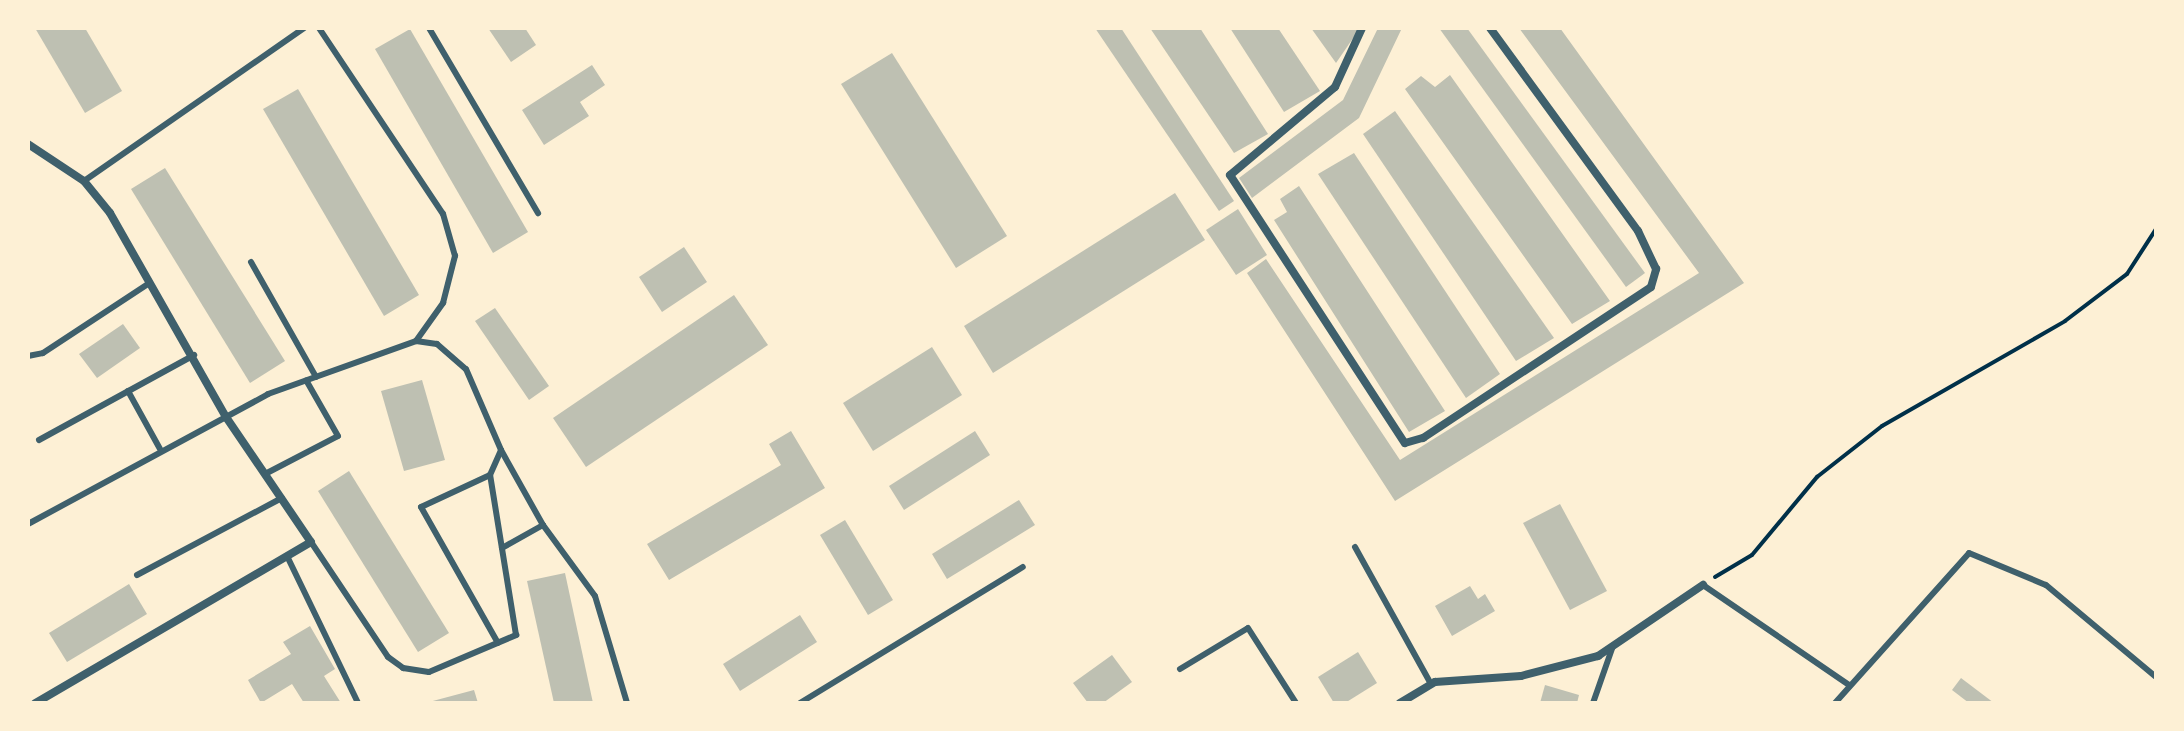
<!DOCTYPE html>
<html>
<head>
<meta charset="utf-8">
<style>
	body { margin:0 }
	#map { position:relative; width:2184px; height:731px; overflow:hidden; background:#fdf0d5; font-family:Manrope,sans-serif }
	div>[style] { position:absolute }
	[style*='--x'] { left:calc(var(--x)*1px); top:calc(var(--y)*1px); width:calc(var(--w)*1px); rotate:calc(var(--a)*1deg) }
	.building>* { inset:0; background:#bec0b2 }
	.path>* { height:4px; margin:-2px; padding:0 2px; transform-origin:2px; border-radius:2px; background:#003049 }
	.service>* { height:6px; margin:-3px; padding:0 3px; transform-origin:3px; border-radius:3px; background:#3f606c }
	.minor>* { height:8px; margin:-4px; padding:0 4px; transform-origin:4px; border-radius:4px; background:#3f606c }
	span { translate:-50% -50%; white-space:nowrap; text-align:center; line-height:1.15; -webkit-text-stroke:6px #fdf0d5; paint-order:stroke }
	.frame { position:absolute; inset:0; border:30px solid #fdf0d5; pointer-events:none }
</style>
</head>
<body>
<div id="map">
	<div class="building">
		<i style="clip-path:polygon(35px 28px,85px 28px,122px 91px,85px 113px)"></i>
		<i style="clip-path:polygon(488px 28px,525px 28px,536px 45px,511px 62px)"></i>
		<i style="clip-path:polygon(1095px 28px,1121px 28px,1234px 201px,1219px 211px)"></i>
		<i style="clip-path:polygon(1150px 28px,1200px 28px,1268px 134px,1234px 153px)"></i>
		<i style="clip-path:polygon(1230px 28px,1278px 28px,1320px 91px,1284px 112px)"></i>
		<i style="clip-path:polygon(1311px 28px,1360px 28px,1336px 63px)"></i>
		<i style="clip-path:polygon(1378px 28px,1402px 28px,1359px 118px,1252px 198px,1239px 178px,1343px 100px)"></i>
		<i style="clip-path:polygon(1439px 28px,1467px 28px,1645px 273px,1626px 287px)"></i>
		<i style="clip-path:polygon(1519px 28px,1560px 28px,1744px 283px,1395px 501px,1247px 273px,1266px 259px,1400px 460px,1699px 273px)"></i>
		<i style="clip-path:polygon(410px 29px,528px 232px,493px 253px,375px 49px)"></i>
		<i style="clip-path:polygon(892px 53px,1007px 236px,956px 268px,841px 84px)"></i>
		<i style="clip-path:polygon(592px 65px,605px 85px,580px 102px,589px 116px,544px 145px,522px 110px)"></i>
		<i style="clip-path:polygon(1450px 75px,1610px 301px,1572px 324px,1405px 89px,1421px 76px,1435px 87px)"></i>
		<i style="clip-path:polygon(298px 89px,419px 295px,384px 316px,263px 109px)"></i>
		<i style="clip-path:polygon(1395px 111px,1554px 338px,1516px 361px,1363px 134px)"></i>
		<i style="clip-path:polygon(1354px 153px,1500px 374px,1466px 398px,1318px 174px)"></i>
		<i style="clip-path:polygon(165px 168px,285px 361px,250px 383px,131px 189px)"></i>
		<i style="clip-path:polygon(1299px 186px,1445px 411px,1409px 432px,1274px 220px,1287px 212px,1280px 199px)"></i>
		<i style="clip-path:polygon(1175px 193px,1205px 240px,993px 373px,964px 326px)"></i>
		<i style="clip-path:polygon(1238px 209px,1267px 255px,1236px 275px,1206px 230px)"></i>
		<i style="clip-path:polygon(684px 247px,707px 282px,662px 312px,639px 277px)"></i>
		<i style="clip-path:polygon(734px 295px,768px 345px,586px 467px,553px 418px)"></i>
		<i style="clip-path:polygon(495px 308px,549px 386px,529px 400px,475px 321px)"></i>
		<i style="clip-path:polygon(123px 324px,140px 348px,97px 378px,79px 354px)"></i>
		<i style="clip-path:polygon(932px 347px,962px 395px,873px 451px,843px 403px)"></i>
		<i style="clip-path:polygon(422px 380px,445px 460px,404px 471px,381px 391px)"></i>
		<i style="clip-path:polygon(791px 431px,825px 488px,669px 580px,647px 544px,781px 465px,769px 444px)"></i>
		<i style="clip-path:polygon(975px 431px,990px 455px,904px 510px,889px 486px)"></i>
		<i style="clip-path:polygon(349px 471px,449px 633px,418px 652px,318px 491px)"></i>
		<i style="clip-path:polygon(1019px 500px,1035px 525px,947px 579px,932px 554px)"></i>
		<i style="clip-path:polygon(1560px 504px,1607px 591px,1570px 610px,1523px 523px)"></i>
		<i style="clip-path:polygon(845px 520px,893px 600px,868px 615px,820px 535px)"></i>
		<i style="clip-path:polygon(565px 573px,593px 703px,554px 703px,527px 581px)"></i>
		<i style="clip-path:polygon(129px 584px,147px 614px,67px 662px,49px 633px)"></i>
		<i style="clip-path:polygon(1470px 586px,1478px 599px,1485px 594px,1495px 611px,1452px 636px,1435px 606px)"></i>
		<i style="clip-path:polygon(800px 615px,817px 642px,740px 691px,723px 664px)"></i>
		<i style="clip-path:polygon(310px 626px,335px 669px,324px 676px,341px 703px,304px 703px,292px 684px,261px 703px,248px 680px,291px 654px,283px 642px)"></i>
		<i style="clip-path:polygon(1358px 652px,1377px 683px,1345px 703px,1334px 703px,1318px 677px)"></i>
		<i style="clip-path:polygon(1112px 655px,1132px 682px,1103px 703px,1088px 703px,1073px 683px)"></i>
		<i style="clip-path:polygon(1961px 678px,1994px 703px,1969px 703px,1952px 690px)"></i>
		<i style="clip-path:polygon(1545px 685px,1579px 695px,1577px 703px,1540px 703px)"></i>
		<i style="clip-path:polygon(474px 690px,478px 703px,429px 703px,429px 702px)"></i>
	</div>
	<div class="path">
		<i style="--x:1715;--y:577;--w:43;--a:-30.7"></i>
		<i style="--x:1752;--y:555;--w:102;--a:-50.2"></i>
		<i style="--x:1817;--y:477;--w:83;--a:-38.1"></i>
		<i style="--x:1882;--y:426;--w:211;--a:-29.8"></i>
		<i style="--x:2065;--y:321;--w:78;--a:-37.2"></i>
		<i style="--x:2127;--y:274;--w:54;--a:-57.2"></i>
	</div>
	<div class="service">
		<i style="--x:429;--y:28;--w:215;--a:59.5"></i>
		<i style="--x:84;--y:181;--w:268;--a:-34.8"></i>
		<i style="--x:251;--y:262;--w:132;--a:60.5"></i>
		<i style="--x:416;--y:341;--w:21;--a:8"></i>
		<i style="--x:437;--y:344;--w:38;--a:41"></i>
		<i style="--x:466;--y:369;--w:88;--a:66.6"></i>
		<i style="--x:501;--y:450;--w:86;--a:60.8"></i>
		<i style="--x:543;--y:525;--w:88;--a:53.8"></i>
		<i style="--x:595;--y:596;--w:112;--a:73.3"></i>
		<i style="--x:28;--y:356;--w:15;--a:-11"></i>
		<i style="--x:43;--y:353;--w:126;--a:-33.3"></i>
		<i style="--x:128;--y:391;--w:66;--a:61.1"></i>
		<i style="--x:39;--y:440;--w:177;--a:-28.7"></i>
		<i style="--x:265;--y:474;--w:82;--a:-27.5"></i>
		<i style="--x:338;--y:436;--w:64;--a:-119.7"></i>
		<i style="--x:490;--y:475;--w:76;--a:155.1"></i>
		<i style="--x:421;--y:507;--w:156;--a:60.5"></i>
		<i style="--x:28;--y:524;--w:273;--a:-28.4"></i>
		<i style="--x:268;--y:394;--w:157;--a:-19.7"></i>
		<i style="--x:416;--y:341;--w:47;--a:-54.6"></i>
		<i style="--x:443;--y:303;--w:49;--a:-75.7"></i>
		<i style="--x:455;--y:256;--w:44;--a:-105.9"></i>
		<i style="--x:443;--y:214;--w:224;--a:-123.7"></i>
		<i style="--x:311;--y:542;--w:138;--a:56.2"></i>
		<i style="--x:388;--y:657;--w:19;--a:36"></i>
		<i style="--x:403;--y:668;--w:26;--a:9"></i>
		<i style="--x:429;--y:672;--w:95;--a:-23"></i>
		<i style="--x:516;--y:635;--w:162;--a:-99.2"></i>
		<i style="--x:490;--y:475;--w:27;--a:-66"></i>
		<i style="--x:1355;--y:547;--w:157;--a:61"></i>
		<i style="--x:502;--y:548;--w:47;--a:-29.3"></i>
		<i style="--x:287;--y:556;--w:163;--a:64.2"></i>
		<i style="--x:137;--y:575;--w:164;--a:-28"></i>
		<i style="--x:1703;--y:585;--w:177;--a:34.4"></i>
		<i style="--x:1180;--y:669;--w:79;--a:-31.1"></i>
		<i style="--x:1248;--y:628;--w:89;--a:57.4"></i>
		<i style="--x:800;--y:703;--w:261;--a:-31.4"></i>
		<i style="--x:1593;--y:703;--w:60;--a:-70.7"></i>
		<i style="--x:1835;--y:703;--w:201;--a:-48.2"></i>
		<i style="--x:1969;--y:553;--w:83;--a:22.6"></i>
		<i style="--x:2046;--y:585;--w:143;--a:39.9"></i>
	</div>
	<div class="minor">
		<i style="--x:1362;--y:28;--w:65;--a:114.6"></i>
		<i style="--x:1335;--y:87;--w:137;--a:140"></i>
		<i style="--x:1230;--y:175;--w:320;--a:56.9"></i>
		<i style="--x:1405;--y:443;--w:19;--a:-16"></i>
		<i style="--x:1423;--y:438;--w:273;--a:-33.5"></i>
		<i style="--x:1651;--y:287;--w:19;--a:-74"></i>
		<i style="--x:1656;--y:269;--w:42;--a:-115.3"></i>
		<i style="--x:1638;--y:231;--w:251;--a:-126.1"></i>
		<i style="--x:28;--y:144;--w:67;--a:33.5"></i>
		<i style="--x:84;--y:181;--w:41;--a:50.9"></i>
		<i style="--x:110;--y:213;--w:235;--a:60.4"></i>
		<i style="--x:226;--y:417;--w:151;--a:55.8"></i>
		<i style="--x:311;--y:542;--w:320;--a:149.7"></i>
		<i style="--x:1400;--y:703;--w:41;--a:-31"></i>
		<i style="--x:1435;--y:682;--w:86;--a:-4"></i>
		<i style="--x:1521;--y:676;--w:80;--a:-14.6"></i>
		<i style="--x:1598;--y:656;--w:127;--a:-34.1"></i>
	</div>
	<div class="frame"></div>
</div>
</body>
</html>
